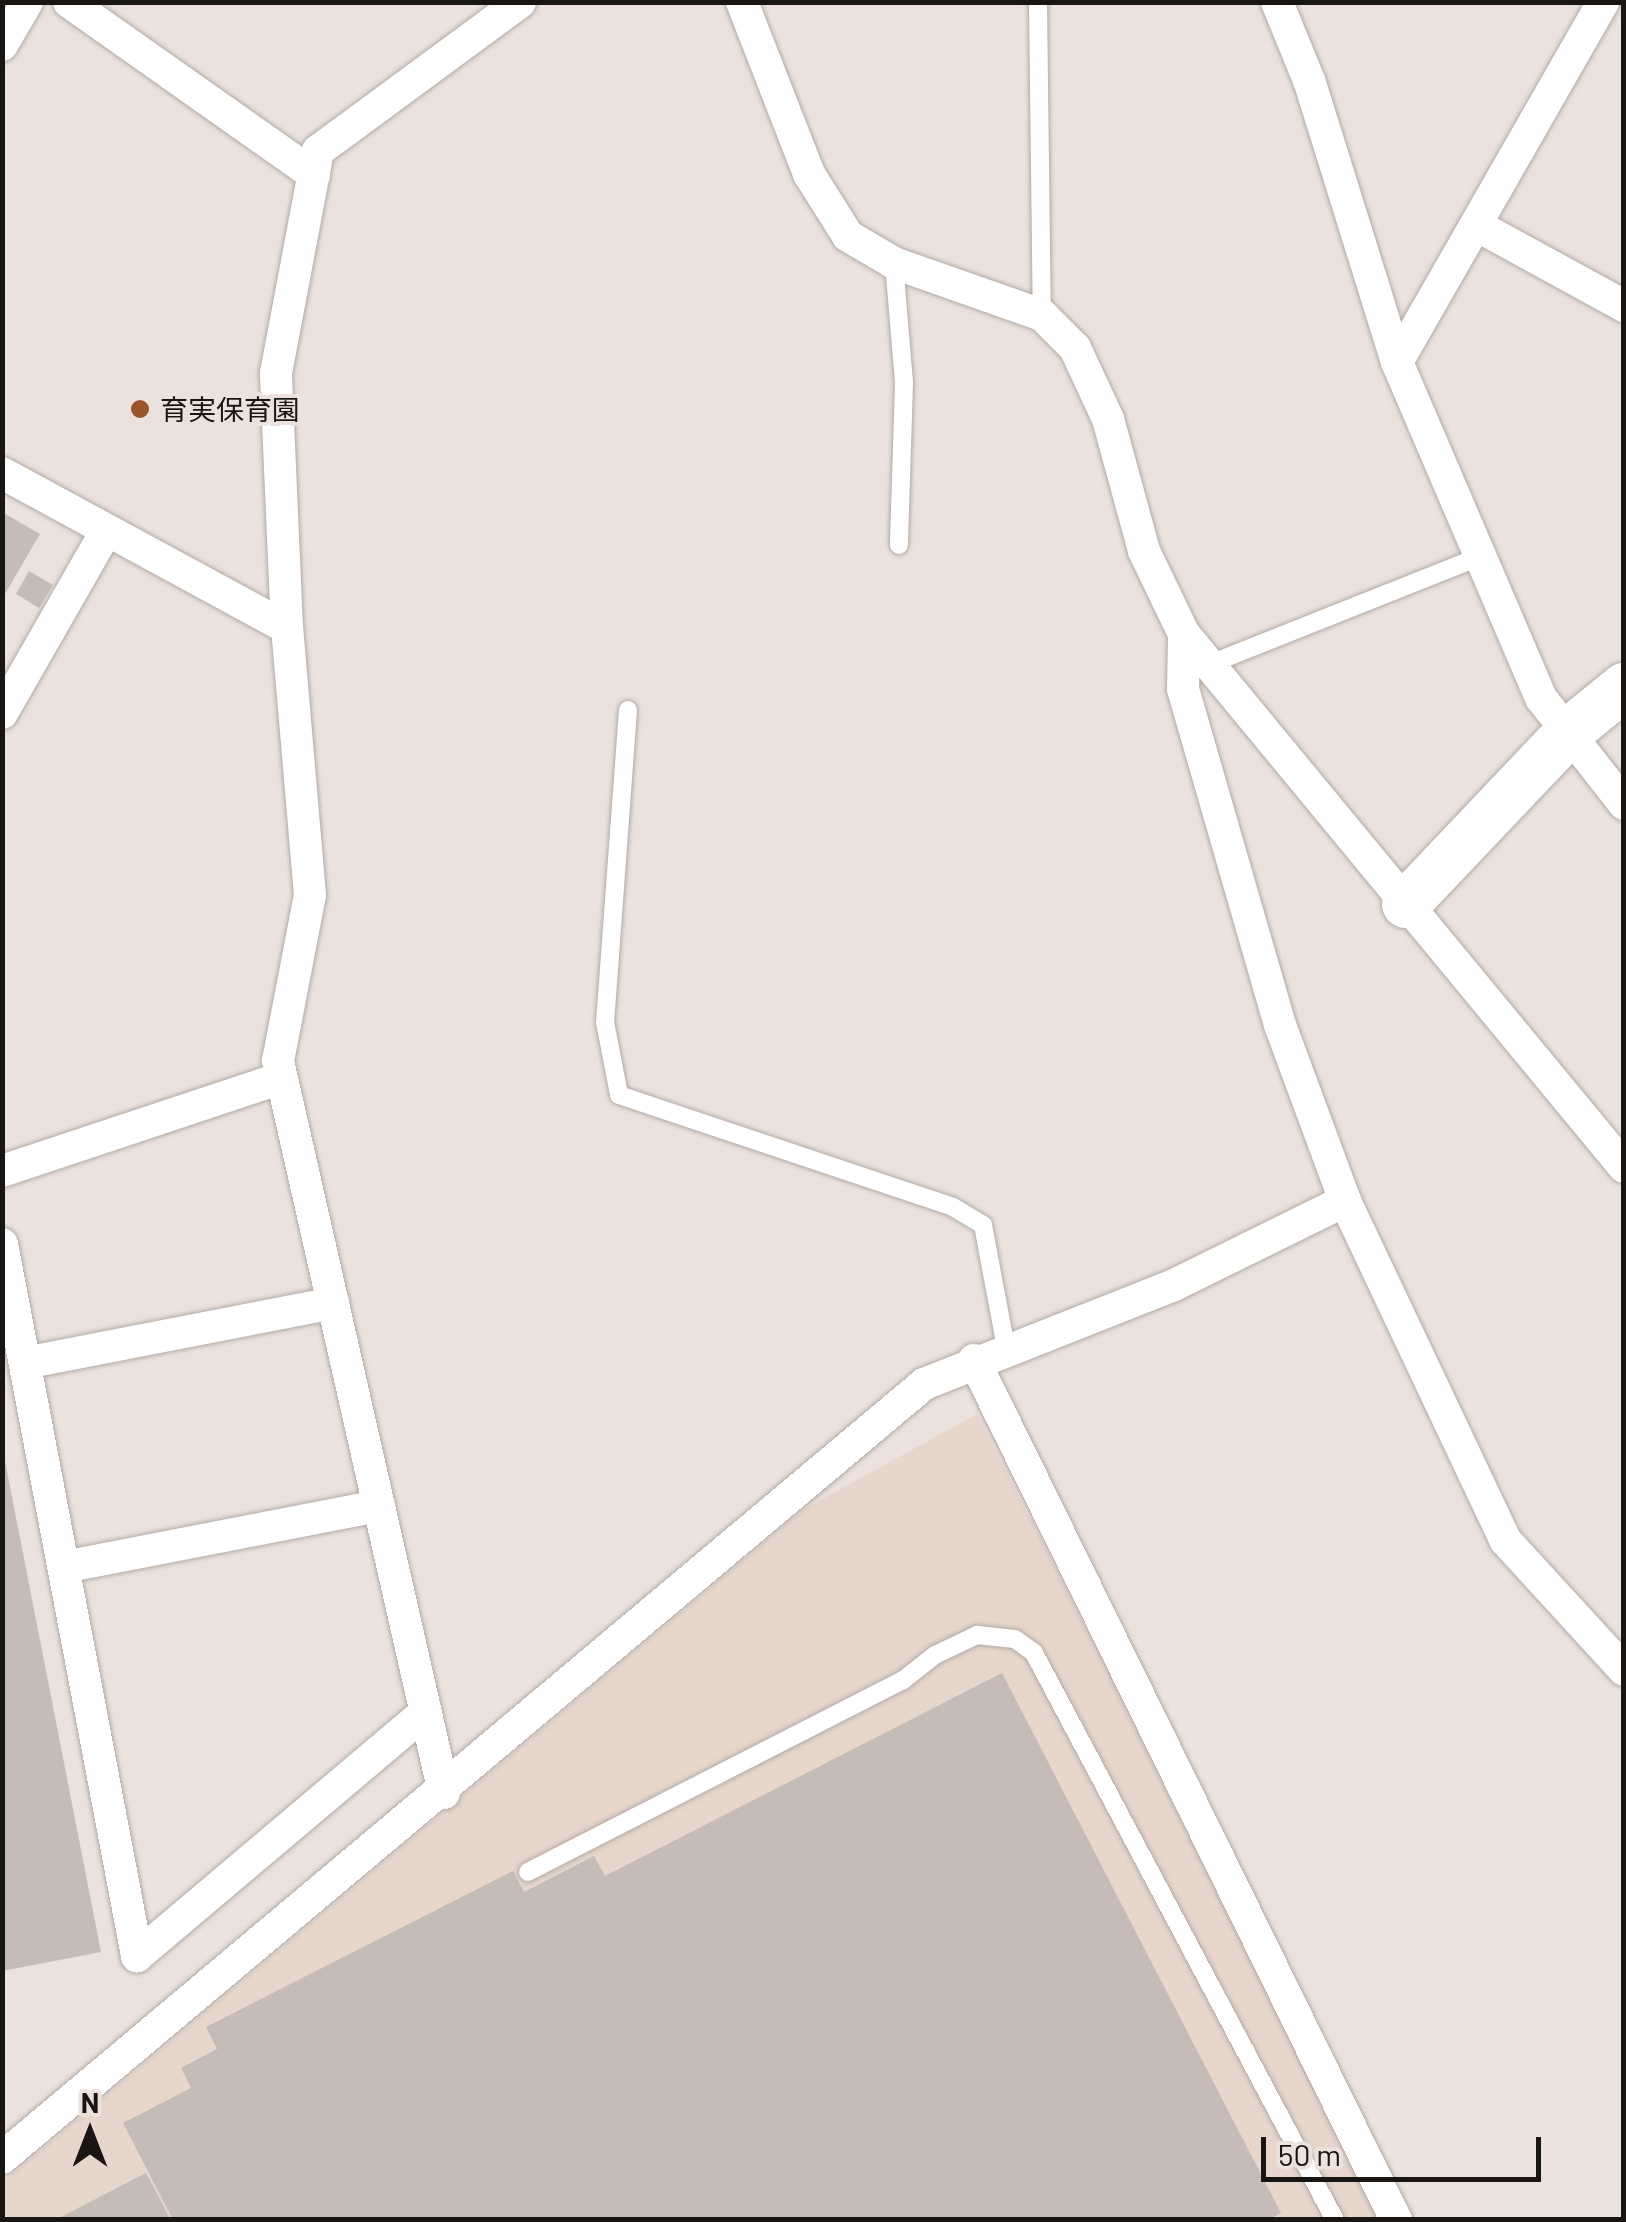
<!DOCTYPE html>
<html>
<head>
<meta charset="utf-8">
<style>
	body { margin:0 }
	#map { position:relative; width:1626px; height:2222px; overflow:hidden; background:#ebe2dd; font-family:Barlow,"Noto Sans JP",sans-serif }
	div>[style] { position:absolute }
	[style*='--x'] { left:calc(var(--x)*1px); top:calc(var(--y)*1px); width:calc(var(--w)*1px); rotate:calc(var(--a)*1deg) }
	.built>* { inset:0; background:#e6d6cc }
	.building>* { inset:0; background:#c5bcb7 }
	.roads { filter:drop-shadow(0 0 2px #b3aaa5) drop-shadow(0 0 2px #b3aaa5) }
	.lane>* { height:18px; margin:-9px; padding:0 9px; transform-origin:9px; border-radius:9px; background:#fff }
	.street>* { height:32px; margin:-16px; padding:0 16px; transform-origin:16px; border-radius:16px; background:#fff }
	.secondary>* { height:48px; margin:-24px; padding:0 24px; transform-origin:24px; border-radius:24px; background:#fff }
	.dots>* { width:28px; height:28px; translate:-50% -50%; box-sizing:border-box; border:5px solid #ebe2dd; border-radius:50% }
	span { translate:-50% -50%; white-space:nowrap; text-align:center; line-height:1.15; -webkit-text-stroke:8px #ebe2dd; paint-order:stroke }
	.poi-label { font-size:28px; color:#181513 }
	.left { translate:0 -50%; text-align:left }
	.frame { position:absolute; inset:0; border:5px solid #181513; pointer-events:none }
	.north { position:absolute; left:40px; top:2082px; width:100px; height:100px; -webkit-text-stroke:8px #ebe2dd; paint-order:stroke; rotate:0deg; font-size:28px; font-weight:700; line-height:40px; text-align:center; color:#181513 }
	.north::after { content:''; display:block; margin:auto; width:35px; height:45px; background:#181513; clip-path:polygon(50% 0,100% 100%,50% 72%,0 100%) }
	.scale { position:absolute; left:1261px; top:2137px; width:280px; height:45px; box-sizing:border-box; border:5px solid #181513; border-top:0; padding-left:12px; font-size:30px; line-height:35px; white-space:nowrap; color:#181513; -webkit-text-stroke:8px #ebe2dd; paint-order:stroke }
</style>
</head>
<body>
<div id="map">
	<div class="built">
		<i style="clip-path:polygon(977px 1414px,1386px 2219px,3px 2220px,2px 2183px,803px 1510px)"></i>
	</div>
	<div class="building">
		<i style="clip-path:polygon(2px 512px,40px 534px,2px 599px)"></i>
		<i style="clip-path:polygon(29px 571px,53px 585px,39px 608px,16px 594px)"></i>
		<i style="clip-path:polygon(4px 1456px,101px 1952px,2px 1971px,2px 1456px)"></i>
		<i style="clip-path:polygon(1002px 1673px,1281px 2213px,1267px 2220px,173px 2220px,123px 2123px,191px 2088px,181px 2068px,217px 2049px,206px 2027px,513px 1871px,524px 1892px,594px 1856px,605px 1876px)"></i>
		<i style="clip-path:polygon(146px 2173px,171px 2220px,55px 2220px)"></i>
	</div>
	<div class="roads">
		<div class="lane">
			<i style="--x:1038;--y:2;--w:313;--a:89.3"></i>
			<i style="--x:894;--y:263;--w:120;--a:85.2"></i>
			<i style="--x:904;--y:383;--w:162;--a:91.8"></i>
			<i style="--x:1210;--y:664;--w:292;--a:-21.7"></i>
			<i style="--x:628;--y:710;--w:313;--a:94.2"></i>
			<i style="--x:605;--y:1022;--w:74;--a:79.1"></i>
			<i style="--x:619;--y:1095;--w:352;--a:18.5"></i>
			<i style="--x:953;--y:1207;--w:35;--a:31"></i>
			<i style="--x:983;--y:1225;--w:125;--a:79.4"></i>
			<i style="--x:528;--y:1872;--w:420;--a:-27.1"></i>
			<i style="--x:902;--y:1681;--w:42;--a:-38.2"></i>
			<i style="--x:935;--y:1655;--w:47;--a:-25.5"></i>
			<i style="--x:977;--y:1635;--w:38;--a:6"></i>
			<i style="--x:1015;--y:1639;--w:24;--a:36"></i>
			<i style="--x:1034;--y:1653;--w:642;--a:62.04"></i>
		</div>
		<div class="street">
			<i style="--x:69;--y:2;--w:300;--a:35.2"></i>
			<i style="--x:742;--y:2;--w:185;--a:68.7"></i>
			<i style="--x:809;--y:174;--w:73;--a:57.8"></i>
			<i style="--x:848;--y:236;--w:53;--a:30.4"></i>
			<i style="--x:894;--y:263;--w:157;--a:19.4"></i>
			<i style="--x:1042;--y:315;--w:47;--a:45"></i>
			<i style="--x:1075;--y:348;--w:78;--a:65.1"></i>
			<i style="--x:1108;--y:419;--w:137;--a:74.7"></i>
			<i style="--x:1144;--y:551;--w:92;--a:64.3"></i>
			<i style="--x:1184;--y:634;--w:691;--a:50.46"></i>
			<i style="--x:1277;--y:2;--w:87;--a:67.8"></i>
			<i style="--x:1310;--y:83;--w:292;--a:72.7"></i>
			<i style="--x:1397;--y:362;--w:366;--a:66.8"></i>
			<i style="--x:1541;--y:698;--w:135;--a:51.9"></i>
			<i style="--x:2;--y:45;--w:50;--a:-59.8"></i>
			<i style="--x:1476;--y:225;--w:169;--a:28.7"></i>
			<i style="--x:1397;--y:362;--w:415;--a:-60.2"></i>
			<i style="--x:2;--y:473;--w:324;--a:28.5"></i>
			<i style="--x:1184;--y:634;--w:55;--a:91"></i>
			<i style="--x:1183;--y:689;--w:350;--a:73.9"></i>
			<i style="--x:1280;--y:1025;--w:188;--a:69.7"></i>
			<i style="--x:1345;--y:1201;--w:376;--a:64.7"></i>
			<i style="--x:1506;--y:1541;--w:175;--a:47.5"></i>
			<i style="--x:2;--y:713;--w:207;--a:-60.2"></i>
			<i style="--x:2;--y:1171;--w:294;--a:-18.4"></i>
			<i style="--x:2;--y:1244;--w:725;--a:79.26"></i>
			<i style="--x:137;--y:1956;--w:378;--a:-40.2"></i>
			<i style="--x:974;--y:1360;--w:958;--a:63.86"></i>
			<i style="--x:25;--y:1363;--w:314;--a:-11"></i>
			<i style="--x:64;--y:1567;--w:321;--a:-11"></i>
			<i style="--x:444;--y:1793;--w:751;--a:-102.78"></i>
			<i style="--x:278;--y:1061;--w:169;--a:-79.1"></i>
			<i style="--x:310;--y:895;--w:268;--a:-94.9"></i>
			<i style="--x:287;--y:628;--w:255;--a:-92.5"></i>
			<i style="--x:276;--y:373;--w:226;--a:-79.3"></i>
			<i style="--x:318;--y:151;--w:251;--a:-36.4"></i>
			<i style="--x:2;--y:2158;--w:1204;--a:-40.01"></i>
			<i style="--x:924;--y:1384;--w:267;--a:-21.6"></i>
			<i style="--x:1172;--y:1286;--w:193;--a:-26.2"></i>
		</div>
		<div class="secondary">
			<i style="--x:1406;--y:904;--w:238;--a:-46.5"></i>
			<i style="--x:1570;--y:731;--w:70;--a:-39.2"></i>
		</div>
	</div>
	<div class="dots">
		<i style="left:140px;top:409px;background:#9a552a"></i>
	</div>
	<div class="poi-label">
		<span class="left" style="left:160px;top:409px">育実保育園</span>
	</div>
	<div class="frame"></div>
	<div class="north">N</div>
	<div class="scale">50 m</div>
</div>
</body>
</html>
